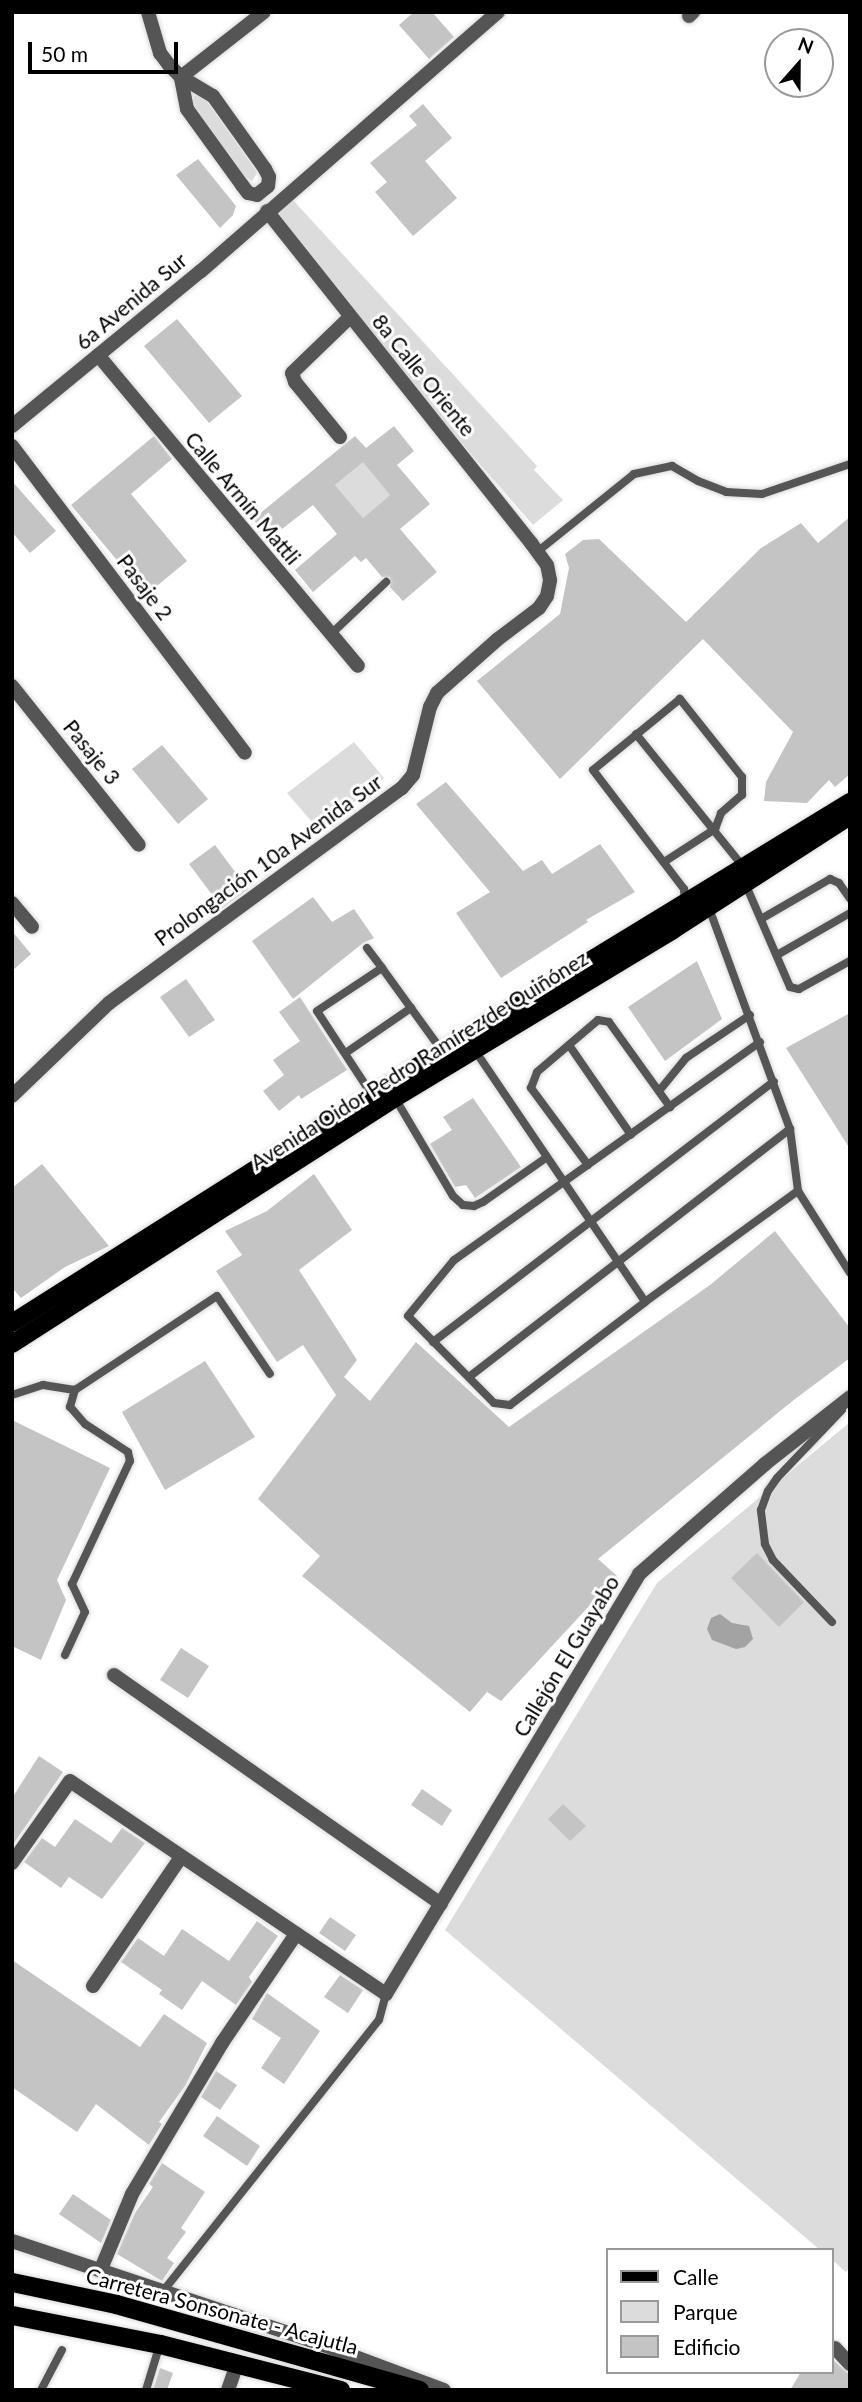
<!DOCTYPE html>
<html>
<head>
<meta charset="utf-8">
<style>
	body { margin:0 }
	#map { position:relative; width:862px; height:2402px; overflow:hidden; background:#fff; font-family:Lato,sans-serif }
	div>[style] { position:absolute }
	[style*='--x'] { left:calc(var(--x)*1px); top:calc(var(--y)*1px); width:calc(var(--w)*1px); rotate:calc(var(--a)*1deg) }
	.green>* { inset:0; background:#dcdcdc }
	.water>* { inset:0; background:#a3a3a3 }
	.building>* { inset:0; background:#c4c4c4 }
	.roads { filter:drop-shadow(0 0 2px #dbdbdb) drop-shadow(0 0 2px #dbdbdb) }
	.service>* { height:8px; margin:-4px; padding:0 4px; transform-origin:4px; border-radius:4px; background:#555 }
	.minor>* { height:14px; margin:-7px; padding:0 7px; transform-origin:7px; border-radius:7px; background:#555 }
	.primary>* { height:18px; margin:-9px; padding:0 9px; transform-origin:9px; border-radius:9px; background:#000 }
	.trunk>* { height:19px; margin:-9.5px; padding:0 9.5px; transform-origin:9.5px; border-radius:9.5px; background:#000 }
	span { translate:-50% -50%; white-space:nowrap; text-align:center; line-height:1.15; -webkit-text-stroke:6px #fff; paint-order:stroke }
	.street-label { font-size:21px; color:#000 }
	.frame { position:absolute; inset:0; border:14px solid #000; pointer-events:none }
	.legend { position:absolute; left:606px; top:2248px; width:228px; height:126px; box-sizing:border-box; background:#fff; border:2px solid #999; margin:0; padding:9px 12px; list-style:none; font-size:21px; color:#000 }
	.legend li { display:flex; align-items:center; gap:14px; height:35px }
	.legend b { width:35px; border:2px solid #999 }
	.north { position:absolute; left:764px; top:28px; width:70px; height:70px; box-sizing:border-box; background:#fff; border:2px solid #999; border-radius:50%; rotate:21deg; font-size:19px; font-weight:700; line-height:28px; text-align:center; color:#000 }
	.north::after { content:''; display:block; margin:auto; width:24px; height:32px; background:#000; clip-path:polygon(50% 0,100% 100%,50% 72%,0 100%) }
	.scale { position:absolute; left:28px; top:42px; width:150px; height:32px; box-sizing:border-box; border:4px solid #000; border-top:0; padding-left:9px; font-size:21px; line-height:24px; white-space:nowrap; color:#000; -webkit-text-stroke:5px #fff; paint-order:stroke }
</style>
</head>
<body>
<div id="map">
	<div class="green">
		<i style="clip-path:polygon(198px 95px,206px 100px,254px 168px,257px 173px,252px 181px,242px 175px,192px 105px,194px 96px)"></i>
		<i style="clip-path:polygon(292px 199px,537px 466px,534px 470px,563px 500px,533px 525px,404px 377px,271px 214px)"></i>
		<i style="clip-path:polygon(369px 456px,390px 495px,363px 518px,335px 485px)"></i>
		<i style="clip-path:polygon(354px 742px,384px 778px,319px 830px,287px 793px)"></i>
		<i style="clip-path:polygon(850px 1422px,850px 2267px,846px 2272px,832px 2260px,832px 2250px,820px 2250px,445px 1930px,657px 1583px)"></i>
	</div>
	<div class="water">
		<i style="clip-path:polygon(720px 1614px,732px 1623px,749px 1626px,753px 1639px,745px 1647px,736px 1649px,712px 1640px,707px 1629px,711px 1618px)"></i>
	</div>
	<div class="building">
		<i style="clip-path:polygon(414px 12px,432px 12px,454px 37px,429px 59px,399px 25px)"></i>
		<i style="clip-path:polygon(423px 104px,452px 138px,425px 161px,457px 198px,413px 236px,375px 192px,387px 182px,370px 163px,417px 125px,409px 116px)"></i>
		<i style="clip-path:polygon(198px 159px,236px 206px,233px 215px,220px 228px,176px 175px)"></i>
		<i style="clip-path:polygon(177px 319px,242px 396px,209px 423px,144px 346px)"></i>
		<i style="clip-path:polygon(evenodd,394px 426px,414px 451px,397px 465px,430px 504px,400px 529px,437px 572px,403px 601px,390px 587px,390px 577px,382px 577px,366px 558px,361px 562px,355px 556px,313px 592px,295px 570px,337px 534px,313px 505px,269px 539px,253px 519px,355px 436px,366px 448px,394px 426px,363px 462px,390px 495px,363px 518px,335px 485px,363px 462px)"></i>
		<i style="clip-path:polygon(154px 436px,172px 459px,131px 494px,187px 561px,146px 595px,71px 505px)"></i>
		<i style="clip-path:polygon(12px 481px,56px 531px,30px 553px,12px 532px)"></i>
		<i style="clip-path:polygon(850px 517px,850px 774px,835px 787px,829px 780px,807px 803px,764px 801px,766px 782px,793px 732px,703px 639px,560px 779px,477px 681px,560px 614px,569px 568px,565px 554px,583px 540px,599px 539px,686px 622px,761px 548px,801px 523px,818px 543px)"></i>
		<i style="clip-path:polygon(162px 745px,208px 799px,178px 824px,132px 769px)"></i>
		<i style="clip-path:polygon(446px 782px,523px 871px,542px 860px,552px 874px,600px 844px,635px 892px,586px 920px,588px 922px,501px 978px,456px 913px,490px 892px,416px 804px)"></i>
		<i style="clip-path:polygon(215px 845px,248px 889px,222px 908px,189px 864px)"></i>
		<i style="clip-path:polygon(313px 897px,332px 922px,354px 909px,374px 938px,363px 943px,293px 999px,252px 941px)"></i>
		<i style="clip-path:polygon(12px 931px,31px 954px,12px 971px)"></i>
		<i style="clip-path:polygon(697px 961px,722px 1019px,665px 1061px,628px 1007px)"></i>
		<i style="clip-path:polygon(186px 979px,215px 1020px,189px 1037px,160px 997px)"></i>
		<i style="clip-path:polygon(300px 997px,347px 1070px,301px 1099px,299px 1095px,279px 1111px,263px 1091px,284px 1075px,273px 1060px,300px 1041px,279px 1012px)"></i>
		<i style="clip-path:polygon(850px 1013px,850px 1149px,786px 1048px)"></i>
		<i style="clip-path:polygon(473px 1098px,521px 1167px,475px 1198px,466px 1185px,455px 1187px,430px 1144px,452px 1130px,443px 1117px)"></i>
		<i style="clip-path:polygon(42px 1164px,109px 1246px,65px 1267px,21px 1298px,12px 1288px,12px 1188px)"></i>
		<i style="clip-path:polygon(314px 1174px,352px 1230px,299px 1270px,357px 1360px,344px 1377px,370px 1401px,416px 1342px,509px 1427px,710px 1285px,775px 1231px,850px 1328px,850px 1358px,795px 1399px,598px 1559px,617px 1576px,501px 1701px,487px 1692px,470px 1712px,302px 1576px,320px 1556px,258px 1499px,336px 1395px,303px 1345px,277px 1362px,216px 1271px,242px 1255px,225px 1231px,267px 1211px)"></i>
		<i style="clip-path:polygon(205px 1361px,255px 1437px,165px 1490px,122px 1412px)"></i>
		<i style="clip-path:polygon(12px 1420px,110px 1468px,57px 1580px,66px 1600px,41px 1660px,12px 1646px)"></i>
		<i style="clip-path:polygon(757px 1553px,804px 1602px,779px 1627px,731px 1578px)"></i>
		<i style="clip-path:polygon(181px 1648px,209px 1666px,188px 1698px,160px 1680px)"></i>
		<i style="clip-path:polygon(39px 1756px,63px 1772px,12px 1846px,12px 1798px)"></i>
		<i style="clip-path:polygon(422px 1789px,452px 1810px,442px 1826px,411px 1805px)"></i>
		<i style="clip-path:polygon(563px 1804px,586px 1826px,570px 1841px,548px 1819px)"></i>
		<i style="clip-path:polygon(75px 1819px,111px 1843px,122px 1828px,145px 1843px,102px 1899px,69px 1877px,61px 1888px,24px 1862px,42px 1838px,55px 1847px)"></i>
		<i style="clip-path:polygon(330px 1917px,356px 1935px,345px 1951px,319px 1933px)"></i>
		<i style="clip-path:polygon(257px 1921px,278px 1936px,249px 1977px,252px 1982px,236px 2005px,202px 1981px,182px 2010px,159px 1994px,162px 1990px,121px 1962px,138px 1938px,164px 1956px,182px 1929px,229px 1961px)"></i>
		<i style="clip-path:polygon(12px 1960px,140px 2047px,164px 2014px,207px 2043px,185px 2086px,159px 2122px,162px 2124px,149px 2145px,96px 2104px,77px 2132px,12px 2087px)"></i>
		<i style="clip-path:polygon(340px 1975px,363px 1990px,348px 2013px,324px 1997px)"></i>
		<i style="clip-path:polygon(267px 1993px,320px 2031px,284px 2084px,261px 2068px,281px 2038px,252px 2019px)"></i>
		<i style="clip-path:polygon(216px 2071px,237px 2085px,220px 2110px,201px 2097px)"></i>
		<i style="clip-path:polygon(217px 2116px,260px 2146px,247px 2166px,203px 2136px)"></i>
		<i style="clip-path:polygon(162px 2163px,205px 2192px,181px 2228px,186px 2232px,167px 2258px,174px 2263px,162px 2281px,117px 2254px,135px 2213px,153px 2187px,149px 2184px)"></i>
		<i style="clip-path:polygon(73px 2194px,111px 2220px,101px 2243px,59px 2214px)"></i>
		<i style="clip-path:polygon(832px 2359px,850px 2375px,850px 2390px,790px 2390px,801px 2372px,832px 2372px)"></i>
		<i style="clip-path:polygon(160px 2368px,173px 2373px,167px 2390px,153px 2390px)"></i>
	</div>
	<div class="roads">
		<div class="service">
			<i style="--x:537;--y:552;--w:124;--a:-38.8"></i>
			<i style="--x:634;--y:474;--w:39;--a:-12"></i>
			<i style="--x:672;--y:466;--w:30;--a:30"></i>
			<i style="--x:698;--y:481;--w:30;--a:21"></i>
			<i style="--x:726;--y:492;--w:36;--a:3"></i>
			<i style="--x:762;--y:494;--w:93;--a:-18.8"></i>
			<i style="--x:331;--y:634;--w:76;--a:-43.4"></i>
			<i style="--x:636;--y:734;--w:172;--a:51.1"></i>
			<i style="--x:664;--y:862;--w:61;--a:-32.9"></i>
			<i style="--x:715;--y:829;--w:17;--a:-69"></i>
			<i style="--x:721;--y:813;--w:28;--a:-41"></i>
			<i style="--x:742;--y:795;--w:18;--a:-90"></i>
			<i style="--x:742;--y:777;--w:100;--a:-128.5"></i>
			<i style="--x:680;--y:699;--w:112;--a:140.8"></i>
			<i style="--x:593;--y:770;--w:150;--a:52.6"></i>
			<i style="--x:684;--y:889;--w:13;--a:86"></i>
			<i style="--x:745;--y:883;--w:113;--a:66.6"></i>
			<i style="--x:790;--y:987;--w:9;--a:13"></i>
			<i style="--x:799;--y:989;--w:58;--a:-28.8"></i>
			<i style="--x:709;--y:908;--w:235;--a:69.9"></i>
			<i style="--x:790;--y:1129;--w:63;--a:82.6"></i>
			<i style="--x:798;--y:1191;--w:97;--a:57.6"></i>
			<i style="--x:761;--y:919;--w:80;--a:-30.1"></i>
			<i style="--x:830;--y:879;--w:10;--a:24"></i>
			<i style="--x:839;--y:883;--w:19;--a:55"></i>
			<i style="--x:367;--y:948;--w:25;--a:53"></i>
			<i style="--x:777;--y:955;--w:84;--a:-29.9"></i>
			<i style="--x:760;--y:1042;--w:376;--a:144.5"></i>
			<i style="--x:454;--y:1260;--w:72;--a:129.4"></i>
			<i style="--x:408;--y:1316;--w:122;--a:45.3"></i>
			<i style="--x:494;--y:1403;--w:16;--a:7"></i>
			<i style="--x:510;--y:1405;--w:170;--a:-37.3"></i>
			<i style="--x:645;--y:1302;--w:189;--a:-36"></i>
			<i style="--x:569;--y:1045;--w:109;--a:55.4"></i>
			<i style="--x:474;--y:1049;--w:305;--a:55.9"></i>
			<i style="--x:347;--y:1052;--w:78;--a:-34.5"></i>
			<i style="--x:659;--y:1091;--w:43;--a:-50.7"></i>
			<i style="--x:686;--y:1058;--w:77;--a:-33.9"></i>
			<i style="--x:372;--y:1095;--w:100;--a:-123.2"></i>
			<i style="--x:317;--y:1011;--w:78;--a:-33.5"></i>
			<i style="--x:382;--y:968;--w:102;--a:54.1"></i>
			<i style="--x:395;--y:1098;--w:114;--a:59.4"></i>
			<i style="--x:453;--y:1196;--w:13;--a:42"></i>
			<i style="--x:463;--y:1205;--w:11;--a:5"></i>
			<i style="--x:474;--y:1206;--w:10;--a:-24"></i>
			<i style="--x:483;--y:1202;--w:78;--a:-35.1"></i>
			<i style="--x:588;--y:1165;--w:96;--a:-126.5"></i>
			<i style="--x:531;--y:1088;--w:17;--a:-69"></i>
			<i style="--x:537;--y:1072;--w:80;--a:-40.4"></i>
			<i style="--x:598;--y:1020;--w:11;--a:10"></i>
			<i style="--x:609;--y:1022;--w:105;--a:54.3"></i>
			<i style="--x:433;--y:1342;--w:429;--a:-37.4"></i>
			<i style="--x:469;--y:1377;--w:406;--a:-37.7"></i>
			<i style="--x:12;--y:1395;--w:33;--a:-18"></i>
			<i style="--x:43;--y:1385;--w:32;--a:9"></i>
			<i style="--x:75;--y:1390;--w:170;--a:-33.5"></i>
			<i style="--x:217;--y:1296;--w:94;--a:55.8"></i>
			<i style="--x:832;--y:1622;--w:86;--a:-133.6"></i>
			<i style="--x:773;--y:1560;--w:18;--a:-117"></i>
			<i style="--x:765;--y:1544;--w:34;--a:-97"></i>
			<i style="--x:761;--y:1510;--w:20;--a:-70"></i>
			<i style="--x:768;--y:1491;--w:16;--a:-55"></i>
			<i style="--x:777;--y:1478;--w:94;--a:-46.3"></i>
			<i style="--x:65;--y:1655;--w:47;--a:-65.1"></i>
			<i style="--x:85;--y:1612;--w:31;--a:-115"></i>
			<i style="--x:72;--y:1584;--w:136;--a:-64.8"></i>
			<i style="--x:130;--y:1461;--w:9;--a:-103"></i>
			<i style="--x:128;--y:1452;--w:51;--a:-146.9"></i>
			<i style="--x:85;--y:1424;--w:23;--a:-131"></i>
			<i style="--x:70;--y:1407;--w:18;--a:-74"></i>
			<i style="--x:164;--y:2290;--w:345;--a:-51.5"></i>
			<i style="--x:379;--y:2020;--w:27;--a:-75"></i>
			<i style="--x:41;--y:2390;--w:45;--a:-62.3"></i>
			<i style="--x:146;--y:2390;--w:48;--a:-73.1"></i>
		</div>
		<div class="minor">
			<i style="--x:148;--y:12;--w:43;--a:73.7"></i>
			<i style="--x:160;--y:53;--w:15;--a:53"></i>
			<i style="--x:169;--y:65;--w:17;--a:45"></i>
			<i style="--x:181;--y:77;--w:37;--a:31"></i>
			<i style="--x:213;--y:96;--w:90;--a:54.5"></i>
			<i style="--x:265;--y:169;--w:9;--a:63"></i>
			<i style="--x:269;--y:177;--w:9;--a:96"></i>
			<i style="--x:268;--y:186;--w:14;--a:141"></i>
			<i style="--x:257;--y:195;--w:9;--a:-167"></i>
			<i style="--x:248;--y:193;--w:10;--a:-127"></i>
			<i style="--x:242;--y:185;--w:94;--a:-125.9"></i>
			<i style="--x:187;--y:109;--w:33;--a:-101"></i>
			<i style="--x:181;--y:77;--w:105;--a:-38.1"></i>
			<i style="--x:689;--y:16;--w:6;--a:-45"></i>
			<i style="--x:98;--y:355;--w:405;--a:50.1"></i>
			<i style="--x:12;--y:426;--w:244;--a:-39.4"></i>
			<i style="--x:201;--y:271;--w:394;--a:-41.1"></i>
			<i style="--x:340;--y:437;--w:71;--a:-129.3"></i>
			<i style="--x:295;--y:382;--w:9;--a:-108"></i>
			<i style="--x:292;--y:373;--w:81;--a:-44"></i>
			<i style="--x:12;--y:446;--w:385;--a:52.8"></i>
			<i style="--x:12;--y:686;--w:203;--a:51.4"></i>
			<i style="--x:12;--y:903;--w:31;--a:50"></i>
			<i style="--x:12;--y:1096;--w:134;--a:-43.8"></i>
			<i style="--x:109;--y:1003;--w:363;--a:-36.3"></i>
			<i style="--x:402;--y:788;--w:17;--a:-50"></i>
			<i style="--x:413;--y:775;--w:70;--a:-76"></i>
			<i style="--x:430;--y:707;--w:16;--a:-63"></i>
			<i style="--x:437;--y:693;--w:81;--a:-41.5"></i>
			<i style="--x:498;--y:639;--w:51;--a:-37.1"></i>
			<i style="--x:539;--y:608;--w:14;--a:-56"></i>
			<i style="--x:547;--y:596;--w:16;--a:-79"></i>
			<i style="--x:550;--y:580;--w:15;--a:-101"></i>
			<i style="--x:547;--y:565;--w:27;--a:-126"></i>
			<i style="--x:531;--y:543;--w:424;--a:-128.5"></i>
			<i style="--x:114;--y:1675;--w:399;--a:35"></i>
			<i style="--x:12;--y:1863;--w:100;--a:-54.7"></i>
			<i style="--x:70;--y:1781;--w:381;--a:34"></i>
			<i style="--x:386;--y:1994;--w:490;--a:-58.9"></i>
			<i style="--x:639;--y:1574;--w:167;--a:-41.1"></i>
			<i style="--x:765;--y:1464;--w:108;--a:-38.2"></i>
			<i style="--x:93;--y:1986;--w:156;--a:-55.7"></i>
			<i style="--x:12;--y:2241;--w:314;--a:18.4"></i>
			<i style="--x:310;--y:2340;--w:143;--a:20.5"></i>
			<i style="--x:101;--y:2269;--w:81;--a:-67.5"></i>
			<i style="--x:132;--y:2194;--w:176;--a:-59.2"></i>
			<i style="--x:222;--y:2043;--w:132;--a:-55.8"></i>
			<i style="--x:835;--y:2348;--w:22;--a:47"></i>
			<i style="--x:228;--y:2390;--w:28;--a:-71"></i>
		</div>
		<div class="primary">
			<i style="--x:12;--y:1323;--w:509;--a:-32.32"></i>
			<i style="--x:442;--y:1051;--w:478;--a:-31.4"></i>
			<i style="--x:12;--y:1344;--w:455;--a:-32.7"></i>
			<i style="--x:395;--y:1098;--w:325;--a:-31.1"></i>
			<i style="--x:673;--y:930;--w:211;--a:-32.8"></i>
		</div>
		<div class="trunk">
			<i style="--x:12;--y:2282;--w:106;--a:11.9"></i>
			<i style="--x:116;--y:2304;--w:315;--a:15.8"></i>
			<i style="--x:12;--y:2315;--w:151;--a:11.1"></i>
			<i style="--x:160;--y:2344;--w:186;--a:14.3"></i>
		</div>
	</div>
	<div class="street-label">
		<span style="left:131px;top:301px;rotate:-40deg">6a Avenida Sur</span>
		<span style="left:424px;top:375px;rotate:51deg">8a Calle Oriente</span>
		<span style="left:243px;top:498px;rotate:50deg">Calle Armín Mattli</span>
		<span style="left:145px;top:587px;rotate:53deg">Pasaje 2</span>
		<span style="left:92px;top:752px;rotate:51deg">Pasaje 3</span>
		<span style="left:268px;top:860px;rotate:-36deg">Prolongación 10a Avenida Sur</span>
		<span style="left:419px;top:1060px;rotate:-32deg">Avenida Oidor Pedro Ramírez de Quiñónez</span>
		<span style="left:566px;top:1656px;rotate:-59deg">Callejón El Guayabo</span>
		<span style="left:222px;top:2311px;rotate:15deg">Carretera Sonsonate - Acajutla</span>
	</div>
	<div class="frame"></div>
	<ul class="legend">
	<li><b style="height:9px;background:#000"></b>Calle</li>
	<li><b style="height:19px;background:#dcdcdc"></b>Parque</li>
	<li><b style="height:19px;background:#c4c4c4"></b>Edificio</li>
	</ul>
	<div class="north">N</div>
	<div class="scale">50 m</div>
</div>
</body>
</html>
